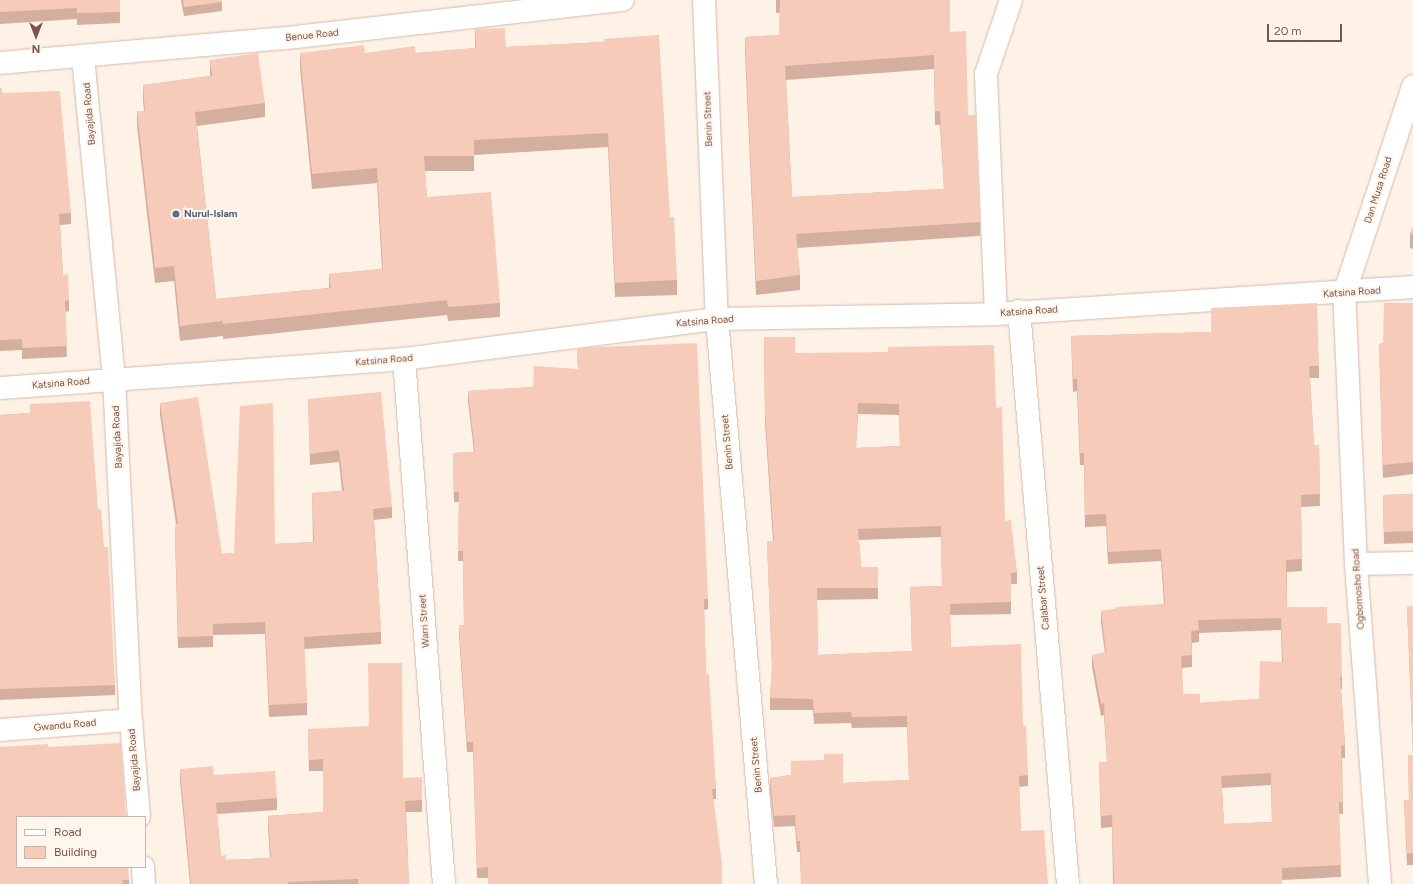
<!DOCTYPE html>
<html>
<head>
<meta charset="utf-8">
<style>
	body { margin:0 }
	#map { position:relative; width:1413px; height:884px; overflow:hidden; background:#fef2e6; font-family:Figtree,sans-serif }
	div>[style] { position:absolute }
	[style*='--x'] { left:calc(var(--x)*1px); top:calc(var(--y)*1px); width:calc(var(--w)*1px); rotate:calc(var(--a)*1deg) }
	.roads { filter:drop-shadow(0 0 1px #d4b9ad) drop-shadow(0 0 1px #d4b9ad) }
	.street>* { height:22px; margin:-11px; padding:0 11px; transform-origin:11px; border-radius:11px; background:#fff }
	.wall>* { inset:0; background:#d4afa0 }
	.building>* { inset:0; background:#f7cbba }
	.dots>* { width:11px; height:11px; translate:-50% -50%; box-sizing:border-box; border:2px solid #fff6ee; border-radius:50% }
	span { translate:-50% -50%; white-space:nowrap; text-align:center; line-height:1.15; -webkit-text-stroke:4px #fff6ee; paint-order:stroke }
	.street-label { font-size:10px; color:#7b5347 }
	.service-label { font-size:10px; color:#4e5e75; font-weight:700 }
	.left { translate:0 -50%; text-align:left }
	.legend { position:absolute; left:16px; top:816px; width:130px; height:52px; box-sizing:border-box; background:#fff6ee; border:1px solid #cab5ab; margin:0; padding:5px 7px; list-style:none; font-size:12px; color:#7b5347 }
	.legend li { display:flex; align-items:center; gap:8px; height:20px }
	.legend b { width:20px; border:1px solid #cab5ab }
	.north { position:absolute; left:16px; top:16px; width:40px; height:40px; -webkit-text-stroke:3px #fff6ee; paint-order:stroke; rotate:180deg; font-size:11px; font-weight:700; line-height:16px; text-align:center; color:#7b5347 }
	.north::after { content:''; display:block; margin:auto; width:14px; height:18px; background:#7b5347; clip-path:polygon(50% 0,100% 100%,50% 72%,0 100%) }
	.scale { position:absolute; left:1267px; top:24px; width:75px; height:18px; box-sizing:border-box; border:2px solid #7b5347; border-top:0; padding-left:5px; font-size:12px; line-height:14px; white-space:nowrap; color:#7b5347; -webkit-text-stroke:3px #fff6ee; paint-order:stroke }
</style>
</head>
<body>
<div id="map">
	<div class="roads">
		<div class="street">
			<i style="--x:704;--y:0;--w:319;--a:87.7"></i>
			<i style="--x:717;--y:319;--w:567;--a:85.04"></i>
			<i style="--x:83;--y:57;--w:322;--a:84.5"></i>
			<i style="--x:114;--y:378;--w:342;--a:87.2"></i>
			<i style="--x:131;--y:720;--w:97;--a:85.3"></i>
			<i style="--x:0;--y:63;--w:297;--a:-5"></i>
			<i style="--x:296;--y:37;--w:329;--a:-6.5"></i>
			<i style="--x:1019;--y:311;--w:575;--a:85.11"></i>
			<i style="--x:996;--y:314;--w:240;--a:-92.4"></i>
			<i style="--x:986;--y:74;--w:78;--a:-71.3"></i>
			<i style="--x:404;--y:359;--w:527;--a:85.64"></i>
			<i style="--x:0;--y:388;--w:405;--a:-4.1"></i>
			<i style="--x:404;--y:359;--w:316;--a:-7.3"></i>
			<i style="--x:717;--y:319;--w:279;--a:-1"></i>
			<i style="--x:996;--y:314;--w:418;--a:-3.7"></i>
			<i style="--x:1356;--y:564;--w:57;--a:-1"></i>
			<i style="--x:0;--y:730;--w:131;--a:-4.4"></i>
			<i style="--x:143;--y:867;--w:17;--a:87"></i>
			<i style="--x:1380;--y:884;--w:321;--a:-94.3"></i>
			<i style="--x:1356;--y:564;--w:270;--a:-92.5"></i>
			<i style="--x:1344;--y:294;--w:219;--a:-71.6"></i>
		</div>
	</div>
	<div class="wall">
		<i style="clip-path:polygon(0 0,120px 12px,120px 23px,77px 25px,77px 19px,0 24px)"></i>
		<i style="clip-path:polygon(181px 0,222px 0,222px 11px,184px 16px)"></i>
		<i style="clip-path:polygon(evenodd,776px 0,950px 0,950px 32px,968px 115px,980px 222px,980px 236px,797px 248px,800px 275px,800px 290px,756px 295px,745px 51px,745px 37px,779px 35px,780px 13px,776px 13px,776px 0,934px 69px,935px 125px,940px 125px,944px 189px,792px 197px,786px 80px,934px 69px)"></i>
		<i style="clip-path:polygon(475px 29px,506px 47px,604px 42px,670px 217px,677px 280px,677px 295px,615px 297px,608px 147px,474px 155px,474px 171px,425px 171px,427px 197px,500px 303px,500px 317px,448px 321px,447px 315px,223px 339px,223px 336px,180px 341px,174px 281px,155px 283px,137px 126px,137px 111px,144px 111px,143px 100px,143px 85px,210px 76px,210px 60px,265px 103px,265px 117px,197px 126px,216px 299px,329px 288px,329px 274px,382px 269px,377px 183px,312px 189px,300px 68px,300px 53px,416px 53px,475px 48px)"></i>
		<i style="clip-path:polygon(0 88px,2px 93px,71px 213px,71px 224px,60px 225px,63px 275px,69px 300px,69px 311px,65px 312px,67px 357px,22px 359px,22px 350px,0 351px)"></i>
		<i style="clip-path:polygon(1413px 227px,1413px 249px,1410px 248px,1410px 233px)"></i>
		<i style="clip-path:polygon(1413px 303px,1413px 474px,1383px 478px,1379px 344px,1383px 343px)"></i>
		<i style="clip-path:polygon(evenodd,1211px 308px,1319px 366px,1319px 378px,1310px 378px,1314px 445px,1319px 445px,1320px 506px,1301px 507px,1302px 571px,1287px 572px,1287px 607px,1327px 623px,1342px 677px,1342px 689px,1341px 689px,1345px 745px,1345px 758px,1342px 758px,1343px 814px,1339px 814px,1341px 877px,1282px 880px,1282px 884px,1113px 884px,1112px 827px,1101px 828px,1099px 762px,1107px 762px,1104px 715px,1101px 716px,1092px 667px,1092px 655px,1105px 653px,1101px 623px,1101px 611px,1164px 604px,1161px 561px,1108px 564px,1106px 526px,1085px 527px,1084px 465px,1080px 465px,1077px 391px,1073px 392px,1071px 336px,1211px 332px,1211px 308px,1281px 630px,1282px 662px,1259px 699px,1200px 703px,1183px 694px,1182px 668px,1192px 667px,1192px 643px,1199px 642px,1199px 633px,1281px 630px,1211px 308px,1271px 785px,1272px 822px,1224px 824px,1222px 788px,1271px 785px)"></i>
		<i style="clip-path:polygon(evenodd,764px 337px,795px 353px,996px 408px,1005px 521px,1017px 572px,1017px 584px,1011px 584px,1011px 614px,950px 615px,951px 647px,1023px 726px,1028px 775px,1028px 786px,1019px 787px,1021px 831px,1048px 884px,801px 884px,800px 852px,797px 852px,795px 826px,774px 827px,770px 789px,770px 778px,791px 775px,791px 761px,843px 783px,909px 780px,907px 727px,852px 728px,851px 723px,814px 724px,813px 710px,770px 710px,770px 698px,772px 668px,767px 541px,773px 541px,765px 423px,764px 337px,858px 414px,899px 415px,900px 446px,856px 448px,858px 414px,764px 337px,941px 537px,942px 586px,910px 587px,912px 651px,818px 655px,817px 600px,878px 599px,878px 567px,861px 567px,859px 540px,941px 537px)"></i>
		<i style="clip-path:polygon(577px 348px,708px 599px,708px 609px,704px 610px,706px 674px,716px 789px,716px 799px,713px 799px,722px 884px,488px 884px,488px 878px,477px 878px,473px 752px,467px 752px,459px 635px,459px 625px,464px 625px,463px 561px,458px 561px,459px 502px,454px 502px,453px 453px,474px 452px,468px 401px,468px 391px,533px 387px,578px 369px)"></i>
		<i style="clip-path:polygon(308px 399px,392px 507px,392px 518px,374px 520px,381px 632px,381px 644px,304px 649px,307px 703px,307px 715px,269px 717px,265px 634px,213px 635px,213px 647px,178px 648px,175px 536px,176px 524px,160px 415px,160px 403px,222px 554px,234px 553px,275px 544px,313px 542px,312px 493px,342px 491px,339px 462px,310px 465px)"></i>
		<i style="clip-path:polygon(30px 404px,98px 509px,115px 685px,115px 695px,0 700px,0 415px,30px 413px)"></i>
		<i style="clip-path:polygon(1413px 494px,1413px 543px,1384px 544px,1383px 495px)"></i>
		<i style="clip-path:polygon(1413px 606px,1413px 865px,1407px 865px,1404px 800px,1409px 800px,1408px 755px,1413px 755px,1407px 607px)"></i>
		<i style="clip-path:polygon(308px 729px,403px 778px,422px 800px,422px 812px,406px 812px,409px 884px,190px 884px,180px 780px,180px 769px,214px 775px,277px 798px,277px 810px,217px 814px,221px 856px,226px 860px,270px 858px,268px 828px,268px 816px,323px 812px,323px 771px,309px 771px)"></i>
		<i style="clip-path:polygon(48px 747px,129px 880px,129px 884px,0 884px)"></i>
	</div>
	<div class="building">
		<i style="clip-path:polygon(0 0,120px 0,120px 12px,77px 13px,77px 8px,0 12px)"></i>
		<i style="clip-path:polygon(183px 0,222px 0,222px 2px,184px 7px)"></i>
		<i style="clip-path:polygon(evenodd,780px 0,950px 0,950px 32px,966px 31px,968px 115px,976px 115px,980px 222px,796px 234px,800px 275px,756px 281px,745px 37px,779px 35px,780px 0,934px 55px,935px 111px,940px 111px,944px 189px,792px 197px,785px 66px,934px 55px)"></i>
		<i style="clip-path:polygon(505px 28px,506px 47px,604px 42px,604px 39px,659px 35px,670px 217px,674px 217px,677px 280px,615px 283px,608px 133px,474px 140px,474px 156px,424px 156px,427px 197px,491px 192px,500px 303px,448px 307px,447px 300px,223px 324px,223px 321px,180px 326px,174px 266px,155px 268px,137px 111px,145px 111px,143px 85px,212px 76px,210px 60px,258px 53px,265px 103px,195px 112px,216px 299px,331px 288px,329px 274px,383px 269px,377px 168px,312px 174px,300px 53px,364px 45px,365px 53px,415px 46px,416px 53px,476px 48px,475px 29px)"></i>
		<i style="clip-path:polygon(0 88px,2px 88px,2px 93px,60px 91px,71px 213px,59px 214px,63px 275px,68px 274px,69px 300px,65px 301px,67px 346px,22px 348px,22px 339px,0 340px)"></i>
		<i style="clip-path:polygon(1413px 227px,1413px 235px,1410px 233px)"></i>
		<i style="clip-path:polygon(evenodd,1317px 303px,1319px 366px,1309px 366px,1314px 445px,1319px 445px,1320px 494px,1301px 495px,1302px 559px,1286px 560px,1287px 607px,1327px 607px,1327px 623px,1341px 623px,1342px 677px,1340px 677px,1345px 745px,1341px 746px,1343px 802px,1339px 802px,1341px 865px,1282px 868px,1282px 884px,1114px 884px,1112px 815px,1101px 816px,1099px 762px,1107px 762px,1104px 703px,1101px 704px,1092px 655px,1106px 652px,1101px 611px,1115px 609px,1115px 607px,1165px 604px,1161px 549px,1108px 552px,1106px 514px,1085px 515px,1084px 453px,1080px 453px,1077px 379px,1073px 379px,1071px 336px,1211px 332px,1211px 308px,1317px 303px,1281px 618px,1283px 662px,1260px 661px,1259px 699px,1200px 703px,1200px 694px,1183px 694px,1181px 656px,1192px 655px,1191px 631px,1199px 630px,1198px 620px,1281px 618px,1317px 303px,1271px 773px,1272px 822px,1224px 824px,1221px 776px,1271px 773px)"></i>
		<i style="clip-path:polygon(1384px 303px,1413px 303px,1413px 462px,1383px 465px,1379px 344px,1383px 343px)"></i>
		<i style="clip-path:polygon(evenodd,764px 337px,795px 337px,795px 353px,888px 352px,888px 347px,994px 345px,996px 408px,1002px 407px,1005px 521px,1011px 520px,1017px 572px,1011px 573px,1011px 602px,950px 604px,951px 647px,1021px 644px,1023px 726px,1026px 726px,1028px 775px,1019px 776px,1021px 831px,1044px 830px,1048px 884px,801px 884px,800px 841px,797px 841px,795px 815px,774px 816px,770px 778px,791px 775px,791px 761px,824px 760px,824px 754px,843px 754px,843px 783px,909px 780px,907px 716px,852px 717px,851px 712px,814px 713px,813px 699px,770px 698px,772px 663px,767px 541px,774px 541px,765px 412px,764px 337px,858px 403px,899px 404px,900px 446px,856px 448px,858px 403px,764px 337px,941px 526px,942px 586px,910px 587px,912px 651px,818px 655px,817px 588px,878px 588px,878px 567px,861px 567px,858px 529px,941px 526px)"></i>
		<i style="clip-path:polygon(697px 343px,708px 599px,704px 599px,706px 674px,709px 674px,716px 789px,712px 789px,722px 863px,722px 884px,488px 884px,488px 867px,477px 868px,473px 742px,467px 742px,459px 625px,464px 625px,463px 551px,458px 551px,459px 492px,454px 492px,453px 453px,475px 452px,468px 391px,533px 387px,534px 366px,578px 369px,577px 348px)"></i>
		<i style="clip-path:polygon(381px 392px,392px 507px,373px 509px,381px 632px,304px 637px,307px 703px,269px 705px,265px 622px,213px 624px,213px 636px,178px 637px,175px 524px,178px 524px,160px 403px,198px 397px,222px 554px,234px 553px,240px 406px,273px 403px,275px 544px,314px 542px,312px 493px,344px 491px,339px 450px,310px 454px,308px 399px)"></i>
		<i style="clip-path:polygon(90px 401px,98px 509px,101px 509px,104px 547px,108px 547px,115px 685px,0 689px,0 415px,30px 413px,30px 404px)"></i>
		<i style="clip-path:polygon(1413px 494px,1413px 531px,1384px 532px,1383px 495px)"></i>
		<i style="clip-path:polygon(1413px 606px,1413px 751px,1407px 607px)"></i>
		<i style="clip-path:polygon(368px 663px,402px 663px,403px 778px,422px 777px,422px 800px,405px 801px,409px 884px,358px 884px,358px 879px,288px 882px,288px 884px,191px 884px,180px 769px,213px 766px,214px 775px,275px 771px,277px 798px,216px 803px,221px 856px,226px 855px,226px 860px,271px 858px,268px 816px,323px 812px,323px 759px,309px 760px,308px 729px,369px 726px)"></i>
		<i style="clip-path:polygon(121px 743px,126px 817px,17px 817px,17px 867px,128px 867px,129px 880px,122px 880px,123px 884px,0 884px,0 747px,48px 744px,48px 747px)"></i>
		<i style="clip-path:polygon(1408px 755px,1413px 755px,1413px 853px,1407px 854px,1404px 800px,1409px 800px)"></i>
	</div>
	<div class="dots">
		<i style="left:176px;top:214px;background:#5c6f8a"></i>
	</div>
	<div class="street-label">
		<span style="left:312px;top:35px;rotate:-6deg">Benue Road</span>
		<span style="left:89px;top:114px;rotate:-95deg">Bayajida Road</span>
		<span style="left:708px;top:119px;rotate:-92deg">Benin Street</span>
		<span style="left:1378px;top:190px;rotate:-72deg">Dan Musa Road</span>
		<span style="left:1352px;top:292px;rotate:-4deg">Katsina Road</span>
		<span style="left:1029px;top:311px;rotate:-4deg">Katsina Road</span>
		<span style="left:705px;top:321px;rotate:-5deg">Katsina Road</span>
		<span style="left:384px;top:360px;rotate:-5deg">Katsina Road</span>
		<span style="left:61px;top:383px;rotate:-5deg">Katsina Road</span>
		<span style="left:117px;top:437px;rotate:-93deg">Bayajida Road</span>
		<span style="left:727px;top:442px;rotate:-95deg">Benin Street</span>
		<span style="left:1358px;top:589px;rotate:-94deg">Ogbomosho Road</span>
		<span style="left:1043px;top:598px;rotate:-95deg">Calabar Street</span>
		<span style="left:424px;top:621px;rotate:-94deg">Warri Street</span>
		<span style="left:65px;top:725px;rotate:-5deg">Gwandu Road</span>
		<span style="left:134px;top:760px;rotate:-95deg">Bayajida Road</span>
		<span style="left:756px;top:765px;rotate:-95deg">Benin Street</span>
	</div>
	<div class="service-label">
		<span class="left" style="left:184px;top:214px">Nurul-Islam</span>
	</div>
	<ul class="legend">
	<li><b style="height:5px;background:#fff"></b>Road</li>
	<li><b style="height:11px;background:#f7cbba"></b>Building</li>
	</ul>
	<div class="north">N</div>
	<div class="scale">20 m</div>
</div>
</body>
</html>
